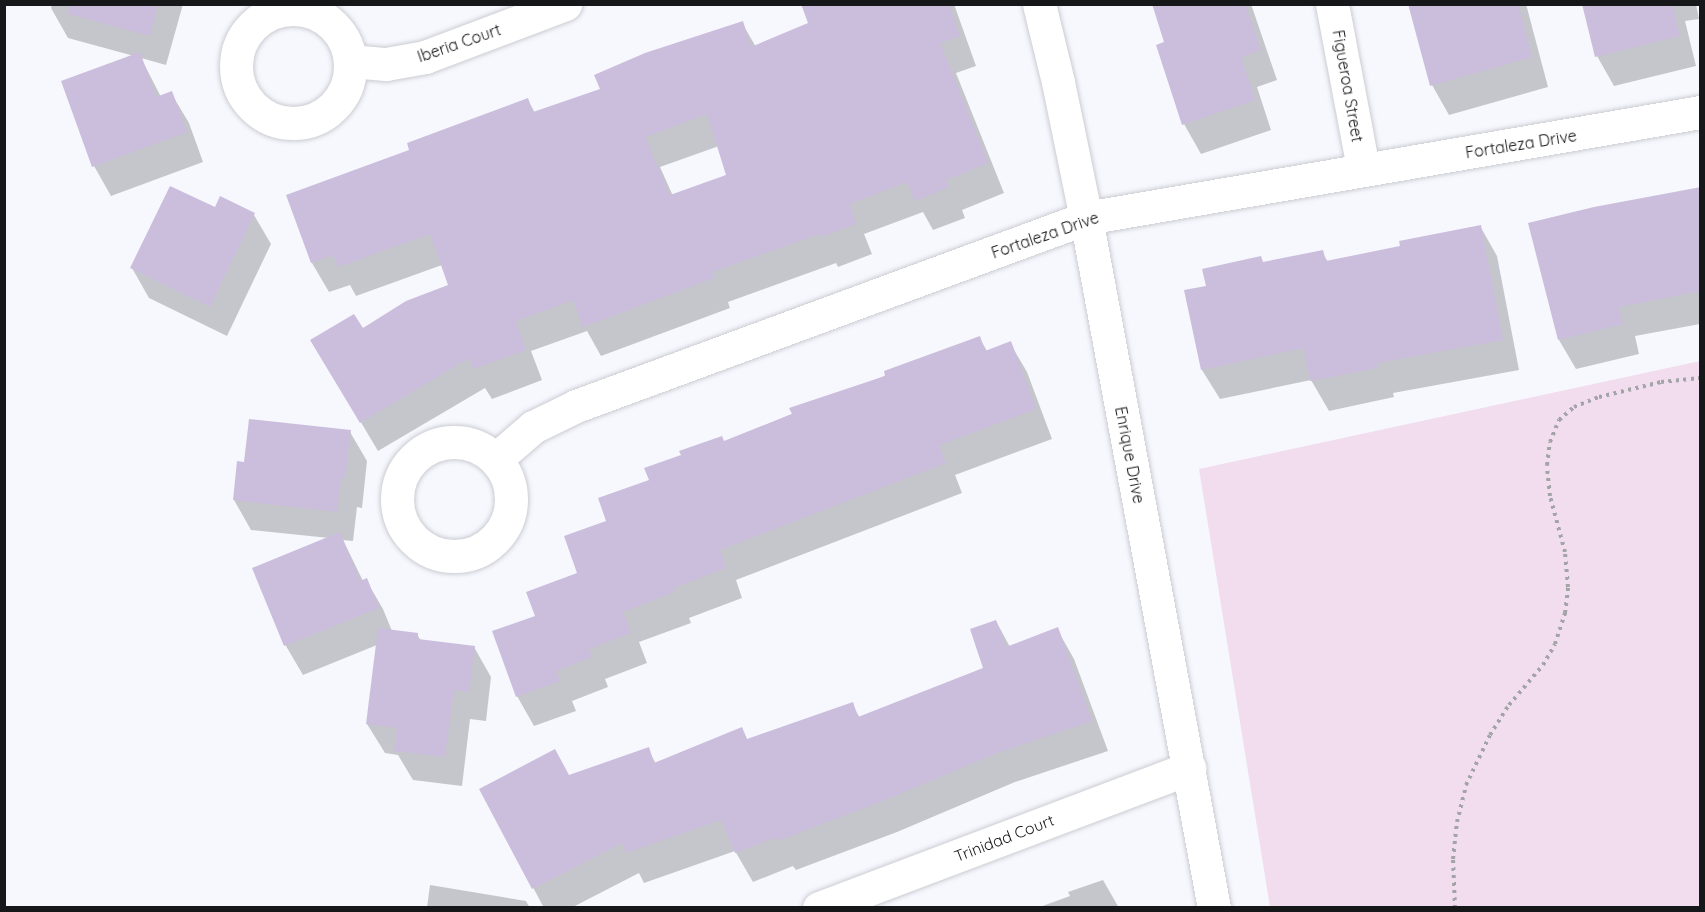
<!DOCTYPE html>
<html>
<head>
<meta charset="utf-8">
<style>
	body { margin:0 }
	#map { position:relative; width:1705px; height:912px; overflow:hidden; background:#f7f8fe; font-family:Quicksand,sans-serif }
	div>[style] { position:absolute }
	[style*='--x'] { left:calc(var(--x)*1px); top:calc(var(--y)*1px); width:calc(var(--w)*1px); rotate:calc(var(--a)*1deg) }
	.green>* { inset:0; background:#f1dded }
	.shadow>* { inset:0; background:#0003 }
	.building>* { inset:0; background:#cbbddc }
	.path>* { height:4px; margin-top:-2px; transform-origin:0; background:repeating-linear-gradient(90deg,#a3a4a8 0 3px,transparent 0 7.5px) }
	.roads { filter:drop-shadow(0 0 2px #cbccd2) drop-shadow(0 0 2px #cbccd2) }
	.minor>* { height:33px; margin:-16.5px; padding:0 16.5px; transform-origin:16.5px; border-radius:16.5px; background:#fff }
	.minor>.ring { margin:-16.5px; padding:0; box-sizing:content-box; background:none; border:33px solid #fff; border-radius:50% }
	.tertiary>* { height:33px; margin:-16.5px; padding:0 16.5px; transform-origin:16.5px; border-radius:16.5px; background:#fff }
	span { translate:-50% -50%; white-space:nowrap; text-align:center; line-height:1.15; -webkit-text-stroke:5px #fff; paint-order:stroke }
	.street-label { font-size:16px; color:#161719 }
	.frame { position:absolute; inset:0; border:6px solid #161719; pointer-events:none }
</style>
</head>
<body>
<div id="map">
	<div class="green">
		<i style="clip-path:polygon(1700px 361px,1700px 907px,1270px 907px,1199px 469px)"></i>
	</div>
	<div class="shadow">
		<i style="clip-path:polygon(52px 4px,183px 4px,166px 65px,141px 58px,161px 97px,171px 93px,189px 123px,203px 162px,111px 196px,94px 166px,134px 56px,68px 38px,51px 8px)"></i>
		<i style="clip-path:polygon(evenodd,802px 4px,954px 4px,976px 66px,956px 73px,1004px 193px,962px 210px,965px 218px,933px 230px,923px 212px,864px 234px,872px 254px,838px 267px,836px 263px,728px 302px,730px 308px,601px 356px,587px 331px,531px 351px,542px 380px,492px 399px,485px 388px,378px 451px,330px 370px,362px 330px,449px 286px,442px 265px,356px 296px,350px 285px,329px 292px,312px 263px,288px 196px,411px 151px,528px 100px,535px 113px,602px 90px,742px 23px,756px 47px,810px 24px,802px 4px,719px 146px,728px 176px,673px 196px,660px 167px,719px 146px)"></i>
		<i style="clip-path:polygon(1153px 4px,1251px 4px,1277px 80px,1257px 87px,1271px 130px,1201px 154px,1184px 124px,1166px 43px)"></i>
		<i style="clip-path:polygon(1409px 4px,1526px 4px,1548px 87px,1449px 115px,1432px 85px)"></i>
		<i style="clip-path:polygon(1583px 4px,1696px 4px,1699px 19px,1685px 21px,1696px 66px,1614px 86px,1597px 56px)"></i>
		<i style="clip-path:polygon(1700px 189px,1700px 324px,1635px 336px,1639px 354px,1576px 369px,1559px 340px)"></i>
		<i style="clip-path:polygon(215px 209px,254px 215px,271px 244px,227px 336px,149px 298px,132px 268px)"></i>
		<i style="clip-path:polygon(1480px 226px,1497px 256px,1519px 370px,1393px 393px,1394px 397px,1329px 411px,1311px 380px,1220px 399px,1202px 370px,1208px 287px,1264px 264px,1322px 252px,1328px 262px,1402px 248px)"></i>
		<i style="clip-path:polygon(979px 337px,987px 351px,1010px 343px,1027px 372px,1052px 439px,955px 475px,962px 493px,736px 580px,742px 598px,689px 618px,691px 623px,639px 642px,647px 663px,605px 679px,608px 687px,572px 701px,576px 711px,534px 726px,517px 696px,537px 617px,579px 574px,608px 521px,651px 481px,724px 442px)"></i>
		<i style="clip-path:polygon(350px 432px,367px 461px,362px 508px,357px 507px,353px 541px,343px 540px,363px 581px,366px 580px,383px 609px,392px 631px,417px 634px,421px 641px,474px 647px,491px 677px,486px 721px,470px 719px,462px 786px,413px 780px,398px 755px,385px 753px,367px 724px,377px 645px,303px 675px,286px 646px,254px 569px,329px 538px,251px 530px,234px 500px,246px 464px)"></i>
		<i style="clip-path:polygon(996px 621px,1010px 647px,1057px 629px,1074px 659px,1108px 751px,1015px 782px,897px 832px,796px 870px,793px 866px,753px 882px,735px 851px,644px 883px,639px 873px,571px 908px,544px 908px,481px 790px,570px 777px,648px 749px,656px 764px,748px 741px,852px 704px,860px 718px,985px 669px)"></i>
		<i style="clip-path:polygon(1103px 880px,1119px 908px,1037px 908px,1070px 896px,1068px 892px)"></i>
		<i style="clip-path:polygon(430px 885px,526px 901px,530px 908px,427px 908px)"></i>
	</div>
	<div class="building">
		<i style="clip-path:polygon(69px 4px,158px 4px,150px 36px,68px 14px)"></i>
		<i style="clip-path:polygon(evenodd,801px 4px,949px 4px,960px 36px,940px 43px,988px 163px,946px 180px,949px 187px,915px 201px,907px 182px,849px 204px,856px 224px,820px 237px,819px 234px,712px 272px,714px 278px,583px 327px,573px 300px,516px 321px,526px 350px,473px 369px,469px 358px,360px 423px,310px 340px,354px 314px,363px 328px,406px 301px,448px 285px,430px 234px,338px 267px,333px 255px,311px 263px,286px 195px,409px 150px,407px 143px,528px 98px,533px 112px,600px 89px,594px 75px,645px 53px,743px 21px,751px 47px,808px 23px,801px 4px,707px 114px,726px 175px,670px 195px,645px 137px,707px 114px)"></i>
		<i style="clip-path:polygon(1152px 4px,1245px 4px,1261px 50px,1241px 57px,1255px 100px,1182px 125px,1156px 45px,1164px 42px)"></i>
		<i style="clip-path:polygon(1408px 4px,1518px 4px,1532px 57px,1430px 86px)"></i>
		<i style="clip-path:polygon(1582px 4px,1672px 4px,1680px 36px,1595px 57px)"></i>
		<i style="clip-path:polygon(140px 52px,156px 97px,172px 91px,187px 132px,92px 167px,61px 81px)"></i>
		<i style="clip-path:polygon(170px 186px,215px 207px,220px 196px,255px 213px,210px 307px,130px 268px)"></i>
		<i style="clip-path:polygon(1701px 187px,1701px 291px,1619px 307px,1623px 324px,1558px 340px,1528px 223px,1594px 207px)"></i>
		<i style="clip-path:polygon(1481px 225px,1503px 340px,1377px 363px,1378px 368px,1310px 381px,1304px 348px,1201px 370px,1184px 290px,1206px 286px,1202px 269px,1261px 256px,1263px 262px,1323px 250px,1326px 261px,1400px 246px,1399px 241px)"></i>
		<i style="clip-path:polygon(980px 336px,985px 351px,1011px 341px,1036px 409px,939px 445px,946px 463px,720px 550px,726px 568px,673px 588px,675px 592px,623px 612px,631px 633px,589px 649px,592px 657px,556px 671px,560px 681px,516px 697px,492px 631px,535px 616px,526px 592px,577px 573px,564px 536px,606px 521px,598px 498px,649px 480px,644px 468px,681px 455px,679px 451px,722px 436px,724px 441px,792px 414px,789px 408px,885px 376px,884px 371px)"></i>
		<i style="clip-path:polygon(249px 419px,351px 430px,345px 478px,341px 478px,337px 512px,233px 500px,237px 461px,244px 462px)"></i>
		<i style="clip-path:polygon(340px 532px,360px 581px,367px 578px,379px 608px,284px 646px,252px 568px)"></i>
		<i style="clip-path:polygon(996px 620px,1006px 647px,1058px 627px,1092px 721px,997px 753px,880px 802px,777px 841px,776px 837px,735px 853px,721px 820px,626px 853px,622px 843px,532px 889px,479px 789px,555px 749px,569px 775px,649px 747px,654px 763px,742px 727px,747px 739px,853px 702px,858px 717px,983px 668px,970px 629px)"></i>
		<i style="clip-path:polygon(378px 628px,418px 633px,418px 639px,475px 646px,469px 692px,454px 690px,445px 757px,394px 751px,397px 728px,366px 724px)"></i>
	</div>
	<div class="path">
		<i style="--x:1455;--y:908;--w:49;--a:-92.3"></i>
		<i style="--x:1453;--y:859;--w:37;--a:-84"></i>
		<i style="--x:1457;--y:822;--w:38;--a:-76"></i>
		<i style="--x:1466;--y:785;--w:55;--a:-64.4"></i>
		<i style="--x:1490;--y:735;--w:36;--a:-58"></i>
		<i style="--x:1509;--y:705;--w:52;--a:-49.6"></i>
		<i style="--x:1543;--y:665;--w:24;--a:-60"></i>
		<i style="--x:1555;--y:644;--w:33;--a:-72"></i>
		<i style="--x:1565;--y:613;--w:26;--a:-83"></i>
		<i style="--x:1568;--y:587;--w:35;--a:-95"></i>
		<i style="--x:1565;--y:552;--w:58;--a:-105"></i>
		<i style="--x:1550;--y:496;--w:31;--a:-96"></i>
		<i style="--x:1547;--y:465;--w:23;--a:-83"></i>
		<i style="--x:1550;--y:442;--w:24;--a:-68"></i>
		<i style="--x:1559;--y:420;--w:20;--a:-41"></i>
		<i style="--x:1574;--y:407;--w:27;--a:-22"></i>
		<i style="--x:1599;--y:397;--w:64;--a:-13.6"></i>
		<i style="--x:1661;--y:382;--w:39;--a:-6"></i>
	</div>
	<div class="roads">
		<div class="minor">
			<i style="--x:1332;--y:4;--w:167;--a:79.3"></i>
			<i class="ring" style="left:236px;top:9px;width:81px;height:81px"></i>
			<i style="--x:350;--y:61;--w:36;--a:5"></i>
			<i style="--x:386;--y:64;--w:40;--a:-10"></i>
			<i style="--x:425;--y:57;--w:150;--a:-20.7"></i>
			<i class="ring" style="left:397px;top:442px;width:81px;height:81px"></i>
			<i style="--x:496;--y:459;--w:49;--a:-40.9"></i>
			<i style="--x:533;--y:427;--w:48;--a:-26"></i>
			<i style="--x:576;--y:406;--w:544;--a:-20.24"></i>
			<i style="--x:1086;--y:218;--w:623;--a:-9.79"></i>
			<i style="--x:819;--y:908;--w:396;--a:-20.7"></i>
		</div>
		<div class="tertiary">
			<i style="--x:1039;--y:4;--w:80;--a:76.3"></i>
			<i style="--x:1058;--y:82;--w:139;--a:78.4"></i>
			<i style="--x:1086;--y:218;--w:702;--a:79.49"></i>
		</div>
	</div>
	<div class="street-label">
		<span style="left:459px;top:43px;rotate:-19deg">Iberia Court</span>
		<span style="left:1348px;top:86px;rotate:80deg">Figueroa Street</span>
		<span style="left:1521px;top:144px;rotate:-9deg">Fortaleza Drive</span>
		<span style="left:1045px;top:235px;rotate:-19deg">Fortaleza Drive</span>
		<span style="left:1130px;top:455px;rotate:79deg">Enrique Drive</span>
		<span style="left:1004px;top:838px;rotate:-21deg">Trinidad Court</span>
	</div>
	<div class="frame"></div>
</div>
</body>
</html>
